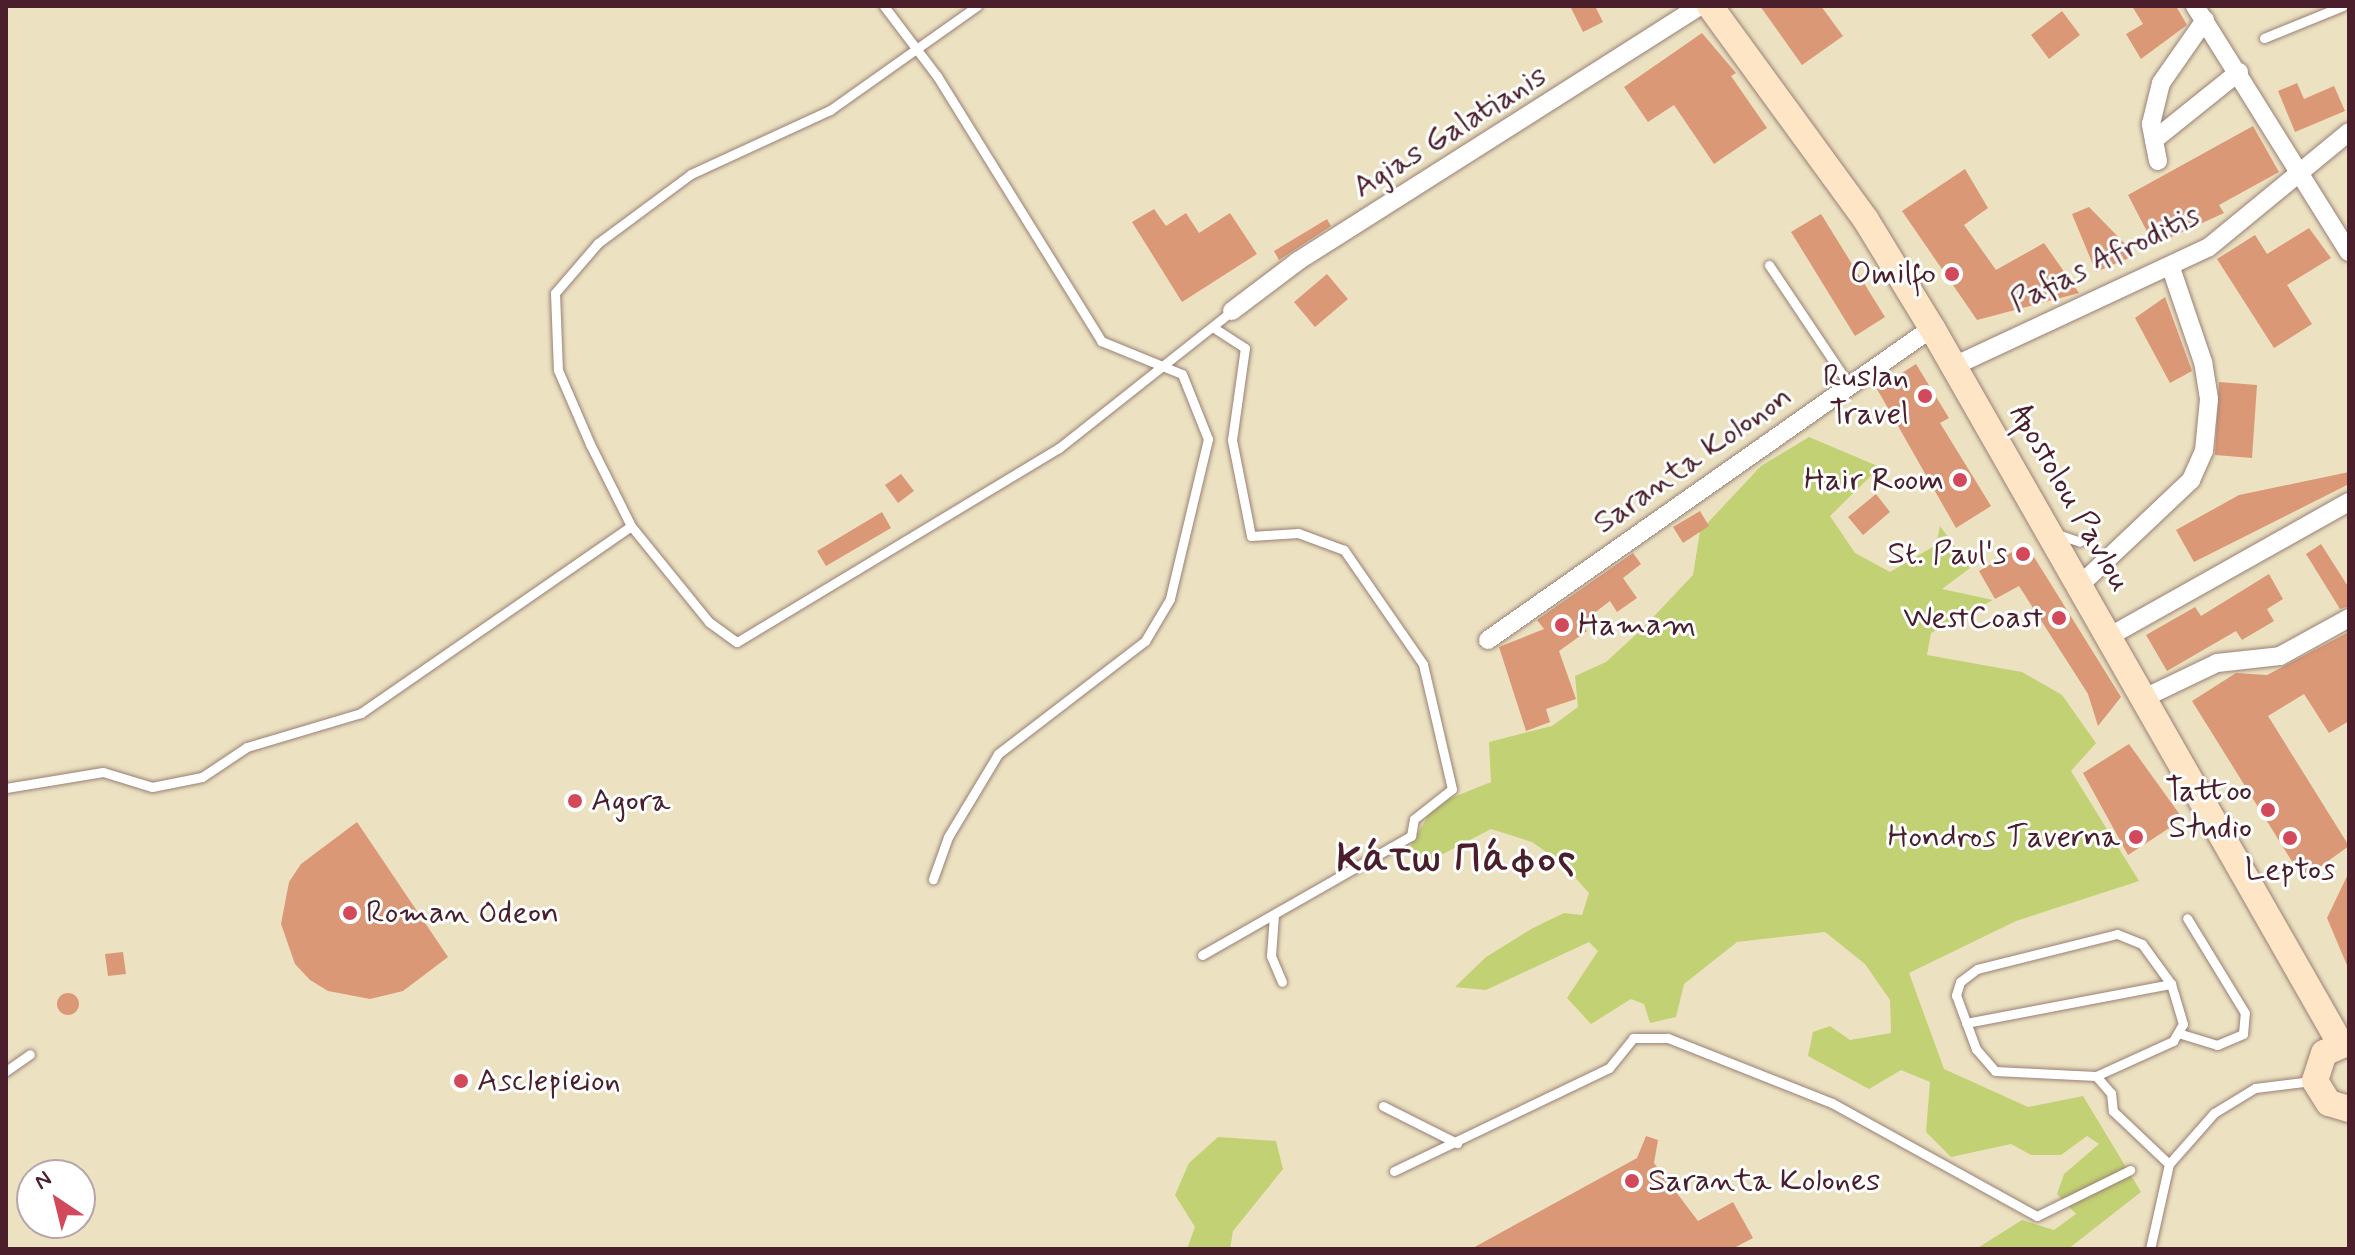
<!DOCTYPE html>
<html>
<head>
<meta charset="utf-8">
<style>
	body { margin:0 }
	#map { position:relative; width:2355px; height:1255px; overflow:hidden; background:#ece2c2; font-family:Mynerve,sans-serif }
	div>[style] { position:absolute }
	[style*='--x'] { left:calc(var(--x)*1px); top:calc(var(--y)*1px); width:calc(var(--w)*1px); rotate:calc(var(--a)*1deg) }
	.green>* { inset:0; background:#c2d173 }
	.building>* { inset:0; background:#db9877 }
	.round { border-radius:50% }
	.roads { filter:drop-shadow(0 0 2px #9b8076) drop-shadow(0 0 2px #9b8076) }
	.lane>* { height:9px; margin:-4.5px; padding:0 4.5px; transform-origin:4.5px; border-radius:4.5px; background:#fff }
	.street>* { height:18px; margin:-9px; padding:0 9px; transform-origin:9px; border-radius:9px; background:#fff }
	.secondary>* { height:26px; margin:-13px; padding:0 13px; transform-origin:13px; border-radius:13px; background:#fde5c5 }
	.dots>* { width:22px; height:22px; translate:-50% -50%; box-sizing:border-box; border:4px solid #fff; border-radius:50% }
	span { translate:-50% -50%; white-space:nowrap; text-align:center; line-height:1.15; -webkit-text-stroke:6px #fff; paint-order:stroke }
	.street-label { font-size:32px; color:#4a1f2b }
	.poi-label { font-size:32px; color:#4a1f2b }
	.right { translate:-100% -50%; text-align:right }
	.left { translate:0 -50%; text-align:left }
	.district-label { font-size:40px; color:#4a1f2b; font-weight:700; letter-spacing:2px }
	.frame { position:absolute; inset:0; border:8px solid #4a1f2b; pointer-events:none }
	.north { position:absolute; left:16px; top:1159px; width:80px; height:80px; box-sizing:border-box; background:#fff; border:2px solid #b7a5aa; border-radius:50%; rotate:325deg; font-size:22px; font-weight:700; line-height:32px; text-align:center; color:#4a1f2b }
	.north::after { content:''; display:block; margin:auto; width:28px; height:36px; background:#d1495b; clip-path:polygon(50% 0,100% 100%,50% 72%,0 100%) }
</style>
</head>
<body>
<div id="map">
	<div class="green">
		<i style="clip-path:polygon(1809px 437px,1880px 467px,1830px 516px,1855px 553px,1890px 572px,1936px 545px,1940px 526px,1970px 568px,1942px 589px,1993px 600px,1931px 633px,1927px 655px,2022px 672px,2062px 695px,2096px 743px,2071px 771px,2139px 881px,2016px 921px,1909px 973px,1944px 1069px,2028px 1107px,2083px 1096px,2141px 1192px,2068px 1249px,1976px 1249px,2022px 1220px,2054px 1230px,2076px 1214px,2057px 1194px,2064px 1174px,2099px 1144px,2087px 1136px,2061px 1155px,2031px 1155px,2011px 1144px,1951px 1157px,1926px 1132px,1930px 1082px,1901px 1070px,1869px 1089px,1808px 1056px,1813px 1032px,1830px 1026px,1850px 1040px,1891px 1033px,1890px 1000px,1865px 964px,1825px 932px,1737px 942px,1684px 984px,1676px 1017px,1650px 1023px,1644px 1004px,1631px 999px,1591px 1024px,1567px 998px,1598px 951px,1589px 942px,1486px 990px,1455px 987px,1486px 957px,1533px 928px,1564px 913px,1582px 915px,1589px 893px,1562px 863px,1532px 842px,1491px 829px,1422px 865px,1409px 849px,1434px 805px,1491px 782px,1489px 742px,1552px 726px,1578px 707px,1575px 676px,1606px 662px,1642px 629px,1693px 575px,1700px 531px,1761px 466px)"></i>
		<i style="clip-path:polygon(1218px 1137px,1276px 1141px,1283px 1169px,1233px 1231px,1230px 1249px,1187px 1249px,1195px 1227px,1175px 1195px,1189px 1163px)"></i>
	</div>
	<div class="building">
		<i style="clip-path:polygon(1570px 6px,1595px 6px,1603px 22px,1583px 32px)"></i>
		<i style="clip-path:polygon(1760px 6px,1821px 6px,1843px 36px,1802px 65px)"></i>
		<i style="clip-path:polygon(2132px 6px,2176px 6px,2187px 25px,2141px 59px,2126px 34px,2143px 24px)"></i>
		<i style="clip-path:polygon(2062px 11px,2080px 35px,2049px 59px,2031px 35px)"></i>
		<i style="clip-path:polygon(1702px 33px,1736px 73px,1731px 76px,1767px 128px,1714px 164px,1674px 105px,1648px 122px,1624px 87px)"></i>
		<i style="clip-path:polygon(2297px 83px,2304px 99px,2334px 86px,2345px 111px,2295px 132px,2278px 91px)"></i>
		<i style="clip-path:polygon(2253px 126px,2279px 172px,2219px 205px,2224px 213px,2154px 245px,2128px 195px)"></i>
		<i style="clip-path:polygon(1965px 169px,1988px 208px,1964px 225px,1996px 270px,2044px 243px,2079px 293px,1977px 320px,1902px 211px)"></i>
		<i style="clip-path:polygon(2089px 207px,2136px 255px,2096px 272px,2072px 214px)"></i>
		<i style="clip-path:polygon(1154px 209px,1166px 226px,1186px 213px,1199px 233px,1230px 213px,1257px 254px,1182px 302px,1132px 222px)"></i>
		<i style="clip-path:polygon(1821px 214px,1885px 317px,1855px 336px,1791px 232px)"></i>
		<i style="clip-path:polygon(1327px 219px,1331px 226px,1279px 260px,1274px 251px)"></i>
		<i style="clip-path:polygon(2309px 228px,2331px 258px,2287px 285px,2312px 324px,2274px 348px,2217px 259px,2255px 235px,2267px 254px)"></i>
		<i style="clip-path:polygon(1327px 274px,1348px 299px,1315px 327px,1294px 302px)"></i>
		<i style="clip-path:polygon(2165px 297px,2192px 371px,2170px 383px,2135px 318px)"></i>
		<i style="clip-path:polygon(1916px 364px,1949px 418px,1940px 423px,1991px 506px,1956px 528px,1877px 389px)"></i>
		<i style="clip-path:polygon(2219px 382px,2257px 385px,2252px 458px,2215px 455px)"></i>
		<i style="clip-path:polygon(2349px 472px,2349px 484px,2194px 562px,2176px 530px,2239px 495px)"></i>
		<i style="clip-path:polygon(901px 474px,914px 491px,898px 503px,885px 485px)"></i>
		<i style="clip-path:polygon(1876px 494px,1890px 512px,1863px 535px,1848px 517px)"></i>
		<i style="clip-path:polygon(1700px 511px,1709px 526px,1683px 543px,1673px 527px)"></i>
		<i style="clip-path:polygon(882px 512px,891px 528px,826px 566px,817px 551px)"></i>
		<i style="clip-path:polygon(2026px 544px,2121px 697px,2098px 726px,2088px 694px,2019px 586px,1995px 599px,1979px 571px)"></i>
		<i style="clip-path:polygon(2321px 544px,2349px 588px,2349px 606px,2340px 609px,2306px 554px)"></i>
		<i style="clip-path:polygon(1633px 553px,1641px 564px,1623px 578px,1637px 598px,1617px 612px,1610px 601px,1581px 623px,1587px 631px,1559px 651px,1576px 699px,1546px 709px,1550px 722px,1526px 731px,1499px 647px,1544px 629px,1537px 620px)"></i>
		<i style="clip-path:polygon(2269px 574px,2283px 599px,2267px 609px,2274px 621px,2242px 640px,2236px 631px,2167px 671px,2146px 635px,2195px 607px,2201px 616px)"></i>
		<i style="clip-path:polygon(2349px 632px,2349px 721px,2329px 733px,2304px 694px,2268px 716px,2349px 846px,2303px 879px,2192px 701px,2236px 673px,2267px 675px)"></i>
		<i style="clip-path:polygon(2129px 744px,2183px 819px,2128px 855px,2083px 773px)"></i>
		<i style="clip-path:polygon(357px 822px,448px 957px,403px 991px,370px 999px,328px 991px,310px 980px,295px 964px,281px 924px,289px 882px,301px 864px)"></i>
		<i style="clip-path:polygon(2349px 872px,2349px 970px,2327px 918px)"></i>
		<i style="clip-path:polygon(123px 952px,126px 974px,108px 976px,105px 954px)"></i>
		<i class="round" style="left:57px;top:993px;width:22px;height:22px"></i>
		<i style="clip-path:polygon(1646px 1136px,1658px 1140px,1654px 1163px,1698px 1221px,1733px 1202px,1753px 1238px,1732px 1249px,1471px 1249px,1637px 1158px)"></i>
	</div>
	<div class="roads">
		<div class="lane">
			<i style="--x:884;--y:6;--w:88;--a:52.9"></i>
			<i style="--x:937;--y:76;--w:312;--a:58.2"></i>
			<i style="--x:1101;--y:341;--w:87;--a:22.2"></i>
			<i style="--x:1182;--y:374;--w:70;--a:68.2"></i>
			<i style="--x:1208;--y:439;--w:164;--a:103.4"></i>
			<i style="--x:1170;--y:599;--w:49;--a:120.8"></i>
			<i style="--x:1145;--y:641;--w:185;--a:142.5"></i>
			<i style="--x:998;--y:754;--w:97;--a:121.1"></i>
			<i style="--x:948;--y:837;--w:45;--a:109.7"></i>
			<i style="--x:977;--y:6;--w:180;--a:144.7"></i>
			<i style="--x:830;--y:110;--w:153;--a:155.3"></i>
			<i style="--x:691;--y:174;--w:116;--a:143.4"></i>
			<i style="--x:598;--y:243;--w:66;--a:130.7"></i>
			<i style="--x:555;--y:293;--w:77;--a:87.8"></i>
			<i style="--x:558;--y:370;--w:81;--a:66.6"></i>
			<i style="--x:590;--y:444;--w:92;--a:63.4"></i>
			<i style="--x:631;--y:526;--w:124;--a:50.9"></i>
			<i style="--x:709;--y:622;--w:34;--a:36"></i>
			<i style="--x:737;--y:642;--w:376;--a:-31.1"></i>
			<i style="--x:1059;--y:448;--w:221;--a:-38.4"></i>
			<i style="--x:2264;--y:38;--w:85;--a:-22.1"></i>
			<i style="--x:1769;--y:265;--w:146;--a:56.2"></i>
			<i style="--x:2057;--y:534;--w:24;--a:19"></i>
			<i style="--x:6;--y:788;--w:98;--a:-9.4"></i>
			<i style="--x:103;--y:772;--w:51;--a:17"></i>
			<i style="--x:152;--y:787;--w:51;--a:-11.3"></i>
			<i style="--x:202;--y:777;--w:54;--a:-33.7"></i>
			<i style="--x:247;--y:747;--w:119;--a:-16.6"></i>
			<i style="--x:361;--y:713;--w:328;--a:-34.7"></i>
			<i style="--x:1274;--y:915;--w:41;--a:94.2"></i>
			<i style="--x:1271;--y:956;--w:28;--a:67"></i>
			<i style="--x:1202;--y:955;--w:241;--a:-29.7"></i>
			<i style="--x:1411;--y:836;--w:17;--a:-80"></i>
			<i style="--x:1414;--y:819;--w:48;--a:-38.3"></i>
			<i style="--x:1452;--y:789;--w:128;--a:-103.1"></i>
			<i style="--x:1423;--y:664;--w:139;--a:-124.7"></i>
			<i style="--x:1344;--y:550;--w:49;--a:-159.7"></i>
			<i style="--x:1298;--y:533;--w:47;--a:176.3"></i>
			<i style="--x:1251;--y:536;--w:98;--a:-101.2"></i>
			<i style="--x:1232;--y:440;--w:93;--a:-82"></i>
			<i style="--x:1245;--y:348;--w:35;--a:-147"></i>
			<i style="--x:1966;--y:1023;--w:209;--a:-10.8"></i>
			<i style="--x:2178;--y:1033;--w:41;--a:17.1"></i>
			<i style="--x:2217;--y:1045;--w:28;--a:-23"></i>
			<i style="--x:2243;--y:1034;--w:21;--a:-85"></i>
			<i style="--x:2245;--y:1013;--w:111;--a:-121.4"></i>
			<i style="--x:6;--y:1071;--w:29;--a:-35"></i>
			<i style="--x:2096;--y:1076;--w:85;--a:-24.4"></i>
			<i style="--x:2173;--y:1041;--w:20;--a:-60"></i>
			<i style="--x:2183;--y:1024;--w:42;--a:-106.7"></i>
			<i style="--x:2171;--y:984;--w:49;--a:-125.9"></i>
			<i style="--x:2142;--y:944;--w:27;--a:-158"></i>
			<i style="--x:2117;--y:934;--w:144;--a:166"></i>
			<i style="--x:1977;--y:969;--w:21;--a:143"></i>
			<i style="--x:1960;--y:982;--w:14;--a:107"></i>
			<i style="--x:1956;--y:995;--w:58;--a:69.7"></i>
			<i style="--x:1976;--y:1049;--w:29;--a:49"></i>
			<i style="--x:1995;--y:1071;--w:101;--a:2.8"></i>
			<i style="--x:2096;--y:1076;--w:23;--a:49"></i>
			<i style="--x:2111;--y:1093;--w:18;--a:84"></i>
			<i style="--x:2113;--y:1111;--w:77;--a:43.4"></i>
			<i style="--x:1383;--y:1106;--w:83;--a:26.6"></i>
			<i style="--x:1394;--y:1171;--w:238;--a:-25.6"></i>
			<i style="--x:1609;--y:1068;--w:38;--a:-51"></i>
			<i style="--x:1633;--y:1038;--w:35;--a:0"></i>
			<i style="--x:1668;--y:1038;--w:176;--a:21.6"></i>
			<i style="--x:1832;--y:1103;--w:234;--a:28.9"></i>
			<i style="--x:2037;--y:1216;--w:104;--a:-26.3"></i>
			<i style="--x:2150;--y:1249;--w:87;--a:-77.4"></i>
			<i style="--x:2169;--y:1164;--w:68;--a:-48.6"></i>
			<i style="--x:2214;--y:1113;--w:48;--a:-31.4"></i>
			<i style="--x:2255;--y:1088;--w:57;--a:-7"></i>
		</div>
		<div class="street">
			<i style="--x:2195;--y:6;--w:290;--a:58"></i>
			<i style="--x:2154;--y:140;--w:109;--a:-38.7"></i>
			<i style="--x:2158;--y:161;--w:38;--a:-101"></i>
			<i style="--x:2151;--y:124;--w:42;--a:-76.3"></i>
			<i style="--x:2161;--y:83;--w:77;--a:-55.1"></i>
			<i style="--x:1232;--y:311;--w:83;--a:-37.1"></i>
			<i style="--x:1298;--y:261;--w:476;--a:-32.4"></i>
			<i style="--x:1954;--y:366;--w:281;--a:-25"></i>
			<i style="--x:2209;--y:247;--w:181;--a:-39.4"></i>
			<i style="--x:2080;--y:585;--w:153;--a:-43.4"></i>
			<i style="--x:2191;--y:480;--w:32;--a:-66"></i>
			<i style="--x:2204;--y:451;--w:52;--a:-84.5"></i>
			<i style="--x:2209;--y:399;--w:37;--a:-99"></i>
			<i style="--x:2203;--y:362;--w:99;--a:-108.8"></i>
			<i style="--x:2110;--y:636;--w:274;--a:-29.3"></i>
			<i style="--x:1488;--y:640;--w:543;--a:-35.1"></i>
			<i style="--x:2144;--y:698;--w:81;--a:-25.6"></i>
			<i style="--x:2217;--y:663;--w:63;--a:-6.3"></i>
			<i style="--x:2280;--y:656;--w:79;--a:-28.8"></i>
		</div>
		<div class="secondary">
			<i style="--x:1710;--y:6;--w:265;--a:53.9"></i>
			<i style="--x:1866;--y:220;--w:127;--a:58.6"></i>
			<i style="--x:1932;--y:328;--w:823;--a:60.29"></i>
			<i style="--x:2349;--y:1042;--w:27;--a:156"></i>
			<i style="--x:2324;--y:1053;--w:29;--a:108"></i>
			<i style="--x:2315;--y:1081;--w:26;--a:58"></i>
			<i style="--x:2329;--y:1103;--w:21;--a:17"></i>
		</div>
	</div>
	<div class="dots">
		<i style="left:1952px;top:274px;background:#d1495b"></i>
		<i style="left:1925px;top:396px;background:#d1495b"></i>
		<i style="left:1960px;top:480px;background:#d1495b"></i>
		<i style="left:2023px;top:554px;background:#d1495b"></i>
		<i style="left:2059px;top:618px;background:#d1495b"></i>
		<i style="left:1562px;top:625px;background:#d1495b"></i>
		<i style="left:575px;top:801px;background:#d1495b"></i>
		<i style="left:2268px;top:810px;background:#d1495b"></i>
		<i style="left:2136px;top:837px;background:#d1495b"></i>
		<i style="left:2290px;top:838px;background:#d1495b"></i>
		<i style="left:350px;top:913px;background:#d1495b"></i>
		<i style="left:461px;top:1081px;background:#d1495b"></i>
		<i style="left:1632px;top:1181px;background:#d1495b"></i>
	</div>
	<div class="street-label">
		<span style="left:1450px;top:132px;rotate:-32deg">Agias Galatianis</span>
		<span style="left:2105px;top:259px;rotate:-26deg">Pafias Afroditis</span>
		<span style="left:1693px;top:460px;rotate:-35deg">Saranta Kolonon</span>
		<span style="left:2070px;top:498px;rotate:60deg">Apostolou Pavlou</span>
	</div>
	<div class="poi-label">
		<span class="right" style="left:1936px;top:274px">Omilfo</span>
		<span class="right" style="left:1909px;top:396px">Ruslan<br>Travel</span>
		<span class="right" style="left:1944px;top:480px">Hair Room</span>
		<span class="right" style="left:2007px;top:554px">St. Paul's</span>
		<span class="right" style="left:2043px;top:618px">WestCoast</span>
		<span class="left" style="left:1578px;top:625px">Hamam</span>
		<span class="right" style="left:2252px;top:810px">Tattoo<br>Studio</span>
		<span class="left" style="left:591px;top:801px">Agora</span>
		<span class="right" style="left:2120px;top:837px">Hondros Taverna</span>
		<span style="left:2290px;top:870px">Leptos</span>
		<span class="left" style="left:366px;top:913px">Roman Odeon</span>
		<span class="left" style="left:477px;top:1081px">Asclepieion</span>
		<span class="left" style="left:1648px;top:1181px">Saranta Kolones</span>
	</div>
	<div class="district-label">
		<span style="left:1457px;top:860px">Κάτω Πάφος</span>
	</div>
	<div class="frame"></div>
	<div class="north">N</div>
</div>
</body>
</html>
